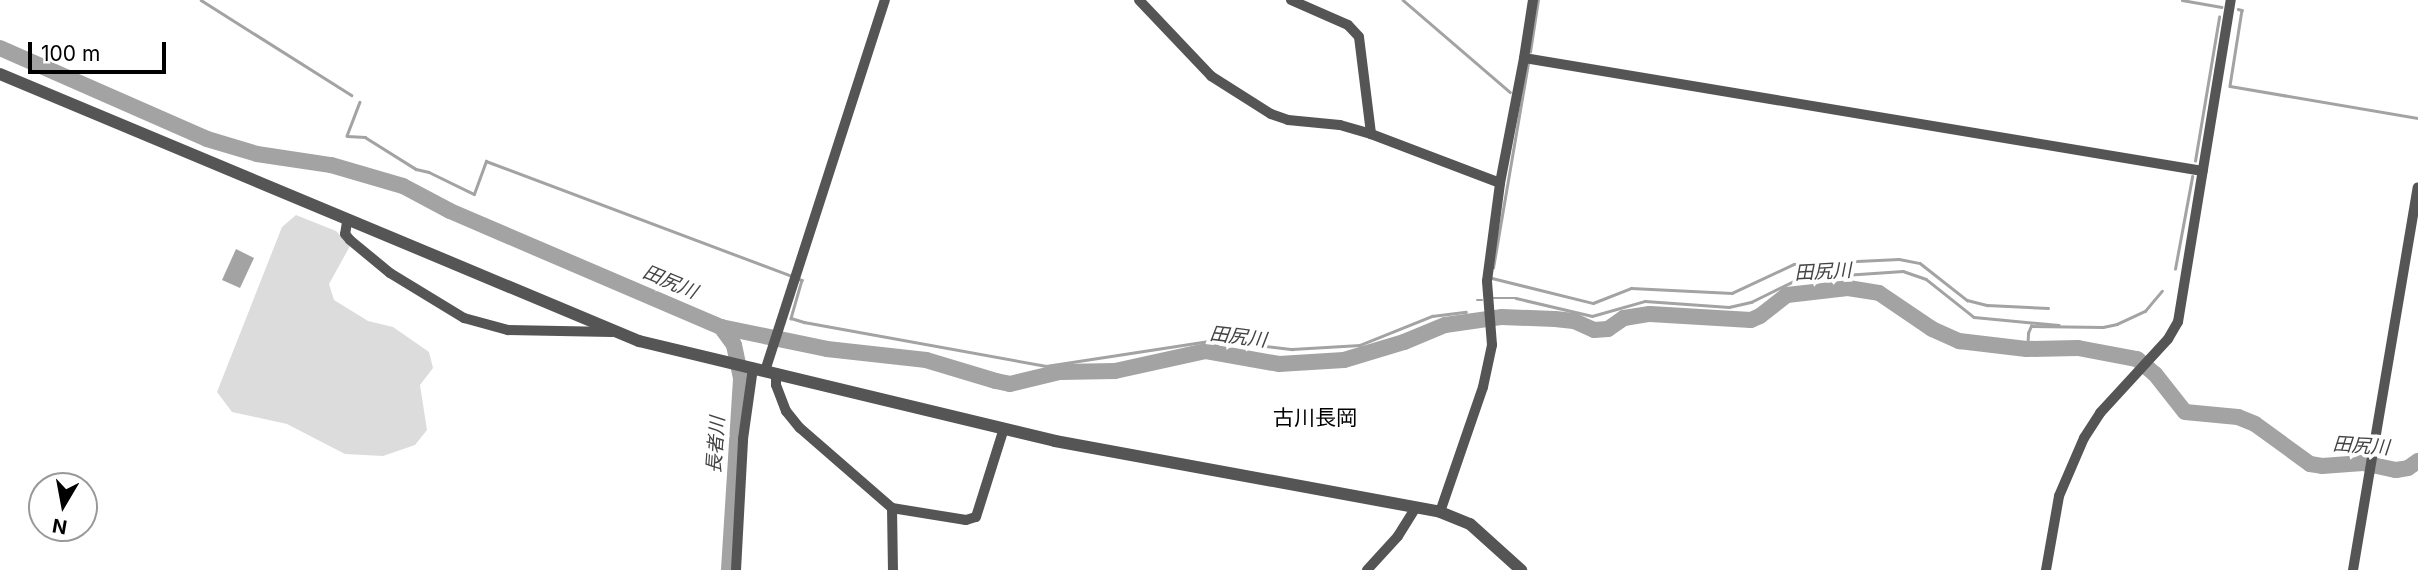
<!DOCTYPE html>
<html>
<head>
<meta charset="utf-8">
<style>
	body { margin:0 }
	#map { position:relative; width:2418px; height:570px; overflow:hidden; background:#fff; font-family:Inter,"Noto Sans JP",sans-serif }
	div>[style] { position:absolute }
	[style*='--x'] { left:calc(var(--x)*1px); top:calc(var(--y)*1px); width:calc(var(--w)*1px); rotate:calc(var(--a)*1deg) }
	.green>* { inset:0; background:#dcdcdc }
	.water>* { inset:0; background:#a3a3a3 }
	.stream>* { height:2.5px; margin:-1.25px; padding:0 1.25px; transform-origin:1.25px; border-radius:1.25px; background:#a3a3a3 }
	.river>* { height:16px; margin:-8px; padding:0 8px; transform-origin:8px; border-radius:8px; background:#a3a3a3 }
	.minor>* { height:10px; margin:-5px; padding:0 5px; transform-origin:5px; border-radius:5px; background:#555 }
	.tertiary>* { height:12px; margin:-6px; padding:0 6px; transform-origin:6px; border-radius:6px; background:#555 }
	span { translate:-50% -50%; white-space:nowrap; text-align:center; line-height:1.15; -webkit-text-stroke:7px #fff; paint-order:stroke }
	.water-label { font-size:19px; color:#444; font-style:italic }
	.quarter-label { font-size:21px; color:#000 }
	.north { position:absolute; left:28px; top:472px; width:70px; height:70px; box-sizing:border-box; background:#fff; border:2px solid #999; border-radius:50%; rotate:190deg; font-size:19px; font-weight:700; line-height:28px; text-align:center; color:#000 }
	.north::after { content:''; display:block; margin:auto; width:24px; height:32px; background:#000; clip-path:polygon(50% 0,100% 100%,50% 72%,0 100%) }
	.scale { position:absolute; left:28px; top:42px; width:138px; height:32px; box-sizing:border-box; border:4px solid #000; border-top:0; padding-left:9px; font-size:21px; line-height:24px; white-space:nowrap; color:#000; -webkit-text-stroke:5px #fff; paint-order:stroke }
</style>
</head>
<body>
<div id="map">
	<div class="green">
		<i style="clip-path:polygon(296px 215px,336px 231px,350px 246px,329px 284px,334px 300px,368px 321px,393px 327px,429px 352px,433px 368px,420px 385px,427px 430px,415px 445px,383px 456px,345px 454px,287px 424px,232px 412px,217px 392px,282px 227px)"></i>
	</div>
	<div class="water">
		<i style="clip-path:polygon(236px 249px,254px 258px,240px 288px,222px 280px)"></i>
	</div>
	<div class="stream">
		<i style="--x:201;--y:0;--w:178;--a:32.3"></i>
		<i style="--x:1403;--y:0;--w:141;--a:40.7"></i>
		<i style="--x:2182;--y:0;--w:40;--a:10"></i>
		<i style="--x:2238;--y:9;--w:4;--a:14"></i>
		<i style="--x:2242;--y:10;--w:77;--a:99"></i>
		<i style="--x:2230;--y:86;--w:191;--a:9.7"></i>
		<i style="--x:1530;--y:52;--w:53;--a:-81.3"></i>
		<i style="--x:360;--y:102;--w:36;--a:111"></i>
		<i style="--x:347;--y:136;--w:18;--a:3"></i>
		<i style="--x:365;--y:137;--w:60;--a:32.1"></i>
		<i style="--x:416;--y:169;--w:13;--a:13"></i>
		<i style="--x:429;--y:172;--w:50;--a:26.1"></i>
		<i style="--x:474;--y:194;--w:35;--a:-70"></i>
		<i style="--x:486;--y:161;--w:324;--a:20.6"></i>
		<i style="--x:2195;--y:161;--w:146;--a:-80.5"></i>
		<i style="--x:1493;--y:268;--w:208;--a:-80.3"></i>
		<i style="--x:2175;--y:269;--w:94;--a:-79.5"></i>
		<i style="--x:1492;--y:278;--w:104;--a:13.9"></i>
		<i style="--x:1593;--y:303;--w:41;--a:-21.5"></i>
		<i style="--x:1631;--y:288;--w:101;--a:2.8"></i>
		<i style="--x:1732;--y:293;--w:68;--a:-25.1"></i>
		<i style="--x:1794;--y:264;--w:105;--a:-2.7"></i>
		<i style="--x:1899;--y:259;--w:21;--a:11"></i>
		<i style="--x:1920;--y:263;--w:60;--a:38.2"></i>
		<i style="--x:1967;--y:300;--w:21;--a:14"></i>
		<i style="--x:1987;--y:305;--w:61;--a:2.8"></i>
		<i style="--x:799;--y:279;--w:3;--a:18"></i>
		<i style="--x:802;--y:280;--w:40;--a:106"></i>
		<i style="--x:791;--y:318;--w:14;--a:17"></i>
		<i style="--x:804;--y:322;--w:246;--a:10.3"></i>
		<i style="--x:1046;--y:366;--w:171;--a:-8.7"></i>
		<i style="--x:1215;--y:340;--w:78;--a:6.7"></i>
		<i style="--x:1292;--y:349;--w:68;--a:-3.4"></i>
		<i style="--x:1360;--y:345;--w:78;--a:-21.9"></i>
		<i style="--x:1432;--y:316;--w:34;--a:-7"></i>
		<i style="--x:1491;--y:298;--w:25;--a:0"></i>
		<i style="--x:1516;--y:298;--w:78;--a:13.3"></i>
		<i style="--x:1592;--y:316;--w:55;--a:-15.8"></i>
		<i style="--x:1645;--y:301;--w:84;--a:4.1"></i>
		<i style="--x:1729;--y:307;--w:23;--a:-13"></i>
		<i style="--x:1751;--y:302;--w:55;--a:-26.1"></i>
		<i style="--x:1800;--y:278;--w:103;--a:-3.9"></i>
		<i style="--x:1903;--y:271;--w:24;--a:19"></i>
		<i style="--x:1926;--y:279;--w:61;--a:38.4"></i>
		<i style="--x:1974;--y:317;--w:85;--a:5.4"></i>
		<i style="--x:1477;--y:300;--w:5;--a:0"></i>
		<i style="--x:2027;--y:349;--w:16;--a:-86"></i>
		<i style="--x:2028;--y:333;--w:8;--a:-67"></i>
		<i style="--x:2031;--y:326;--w:72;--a:0.8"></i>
		<i style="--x:2103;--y:327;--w:14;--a:-12"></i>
		<i style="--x:2117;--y:324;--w:31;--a:-25"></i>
		<i style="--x:2145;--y:311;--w:26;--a:-50"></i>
	</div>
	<div class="river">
		<i style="--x:0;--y:48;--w:226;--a:23.7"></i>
		<i style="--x:207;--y:139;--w:52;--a:16.7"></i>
		<i style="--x:257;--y:154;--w:75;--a:8.5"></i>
		<i style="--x:331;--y:165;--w:75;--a:16.3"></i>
		<i style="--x:403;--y:186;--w:53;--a:28"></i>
		<i style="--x:450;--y:211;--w:295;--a:23.2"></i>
		<i style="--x:721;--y:327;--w:108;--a:11.7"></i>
		<i style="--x:827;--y:349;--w:100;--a:6.3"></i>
		<i style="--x:926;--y:360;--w:73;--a:16.7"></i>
		<i style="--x:996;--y:381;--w:14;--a:12"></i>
		<i style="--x:1010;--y:384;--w:51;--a:-13.5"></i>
		<i style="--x:1060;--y:372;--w:55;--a:-1"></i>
		<i style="--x:1115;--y:371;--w:93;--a:-12.4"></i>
		<i style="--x:1206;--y:351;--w:74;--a:10.1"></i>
		<i style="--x:1279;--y:364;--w:65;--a:-3.5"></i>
		<i style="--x:1344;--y:360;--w:63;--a:-16.7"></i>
		<i style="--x:1404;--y:342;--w:44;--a:-22.5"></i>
		<i style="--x:1445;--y:325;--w:58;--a:-8"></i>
		<i style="--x:1502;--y:317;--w:53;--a:2.2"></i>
		<i style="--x:1555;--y:319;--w:19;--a:6"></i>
		<i style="--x:1574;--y:321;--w:22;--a:24"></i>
		<i style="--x:1594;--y:330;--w:14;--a:-4"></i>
		<i style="--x:1608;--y:329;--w:19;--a:-35"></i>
		<i style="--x:1624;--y:318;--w:26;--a:-9"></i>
		<i style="--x:1650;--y:314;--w:101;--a:3.4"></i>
		<i style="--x:1751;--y:320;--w:10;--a:-24"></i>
		<i style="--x:1760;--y:316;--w:34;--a:-38"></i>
		<i style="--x:1787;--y:295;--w:61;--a:-6.5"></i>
		<i style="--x:1848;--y:288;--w:31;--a:9"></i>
		<i style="--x:1879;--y:293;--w:64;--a:34.2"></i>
		<i style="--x:1932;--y:329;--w:30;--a:24"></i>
		<i style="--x:1959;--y:341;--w:68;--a:6.7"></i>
		<i style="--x:2027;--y:349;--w:51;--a:-1.1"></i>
		<i style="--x:2078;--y:348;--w:60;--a:10.6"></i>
		<i style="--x:2137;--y:359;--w:23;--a:40"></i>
		<i style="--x:2155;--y:374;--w:48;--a:51.7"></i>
		<i style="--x:2185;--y:412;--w:53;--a:5.4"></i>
		<i style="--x:2238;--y:417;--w:18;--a:22"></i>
		<i style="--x:2255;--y:424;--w:68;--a:36"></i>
		<i style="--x:2310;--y:464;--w:12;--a:9"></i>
		<i style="--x:2322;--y:466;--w:41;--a:-4.2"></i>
		<i style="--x:2363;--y:463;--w:34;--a:12"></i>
		<i style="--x:2396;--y:470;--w:12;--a:-9"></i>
		<i style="--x:2408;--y:468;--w:12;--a:-35"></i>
		<i style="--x:721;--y:327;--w:22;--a:54"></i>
		<i style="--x:734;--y:345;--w:35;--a:78"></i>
		<i style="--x:741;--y:379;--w:191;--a:93.6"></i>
	</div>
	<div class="minor">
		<i style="--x:1139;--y:0;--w:105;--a:46.5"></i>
		<i style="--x:1211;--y:76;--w:71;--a:32.3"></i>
		<i style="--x:1271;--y:114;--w:18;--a:19"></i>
		<i style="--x:1288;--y:120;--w:52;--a:5.5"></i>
		<i style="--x:1340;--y:125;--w:32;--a:16"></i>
		<i style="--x:1371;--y:134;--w:138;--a:20.8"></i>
		<i style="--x:1291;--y:0;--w:62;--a:23.7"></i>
		<i style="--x:1348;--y:25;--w:16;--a:47"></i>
		<i style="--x:1359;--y:37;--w:98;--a:82.9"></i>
		<i style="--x:1524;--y:58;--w:59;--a:-81.2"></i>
		<i style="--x:347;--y:222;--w:12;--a:99"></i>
		<i style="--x:345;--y:234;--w:8;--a:50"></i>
		<i style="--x:350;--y:240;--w:52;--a:39.5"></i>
		<i style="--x:390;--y:273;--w:87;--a:31.3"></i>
		<i style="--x:464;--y:318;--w:46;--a:15.3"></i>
		<i style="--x:508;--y:330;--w:104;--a:1.1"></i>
		<i style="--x:765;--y:371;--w:390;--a:-72.1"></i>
		<i style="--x:776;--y:373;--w:12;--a:90"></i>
		<i style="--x:776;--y:385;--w:28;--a:69"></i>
		<i style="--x:786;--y:411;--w:22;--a:51"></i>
		<i style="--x:800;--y:428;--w:122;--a:41"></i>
		<i style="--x:892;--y:508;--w:75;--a:9.2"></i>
		<i style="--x:966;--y:520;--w:10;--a:-17"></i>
		<i style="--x:976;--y:517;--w:93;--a:-72.5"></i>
		<i style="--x:892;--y:508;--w:62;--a:89.1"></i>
		<i style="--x:1440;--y:512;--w:132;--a:-71"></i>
		<i style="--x:1483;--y:387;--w:43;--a:-77.9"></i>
		<i style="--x:1492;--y:345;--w:64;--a:-94.5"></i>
		<i style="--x:1487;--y:281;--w:99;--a:-82.4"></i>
		<i style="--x:1500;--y:183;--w:127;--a:-79.1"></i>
		<i style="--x:1524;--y:58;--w:688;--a:9.45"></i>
		<i style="--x:736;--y:570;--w:131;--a:-86.9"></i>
		<i style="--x:743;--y:439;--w:72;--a:-82"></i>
		<i style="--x:1367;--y:570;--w:46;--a:-47.6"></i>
		<i style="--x:1398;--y:536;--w:34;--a:-58"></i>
		<i style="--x:2046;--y:570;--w:75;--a:-80"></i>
		<i style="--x:2059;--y:496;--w:63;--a:-66.7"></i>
		<i style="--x:2084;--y:438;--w:30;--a:-57"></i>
		<i style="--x:2100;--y:413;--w:100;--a:-47.4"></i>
		<i style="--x:2168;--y:339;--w:20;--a:-60"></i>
		<i style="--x:2178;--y:322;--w:326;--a:-80.7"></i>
		<i style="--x:2353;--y:570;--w:388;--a:-80.4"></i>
	</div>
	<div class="tertiary">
		<i style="--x:0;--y:74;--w:693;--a:22.68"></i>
		<i style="--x:639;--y:341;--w:428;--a:13.5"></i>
		<i style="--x:1055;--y:441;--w:391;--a:10.4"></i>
		<i style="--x:1440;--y:512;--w:32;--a:22"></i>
		<i style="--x:1470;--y:524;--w:69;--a:42"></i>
	</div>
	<div class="water-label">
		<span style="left:1823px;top:272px;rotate:-3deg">田尻川</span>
		<span style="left:670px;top:282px;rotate:23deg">田尻川</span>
		<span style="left:1238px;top:337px;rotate:7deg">田尻川</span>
		<span style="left:716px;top:445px;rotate:-86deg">長者川</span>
		<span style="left:2361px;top:446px;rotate:4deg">田尻川</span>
	</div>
	<div class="quarter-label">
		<span style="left:1315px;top:418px">古川長岡</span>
	</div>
	<div class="north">N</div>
	<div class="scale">100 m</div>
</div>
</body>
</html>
